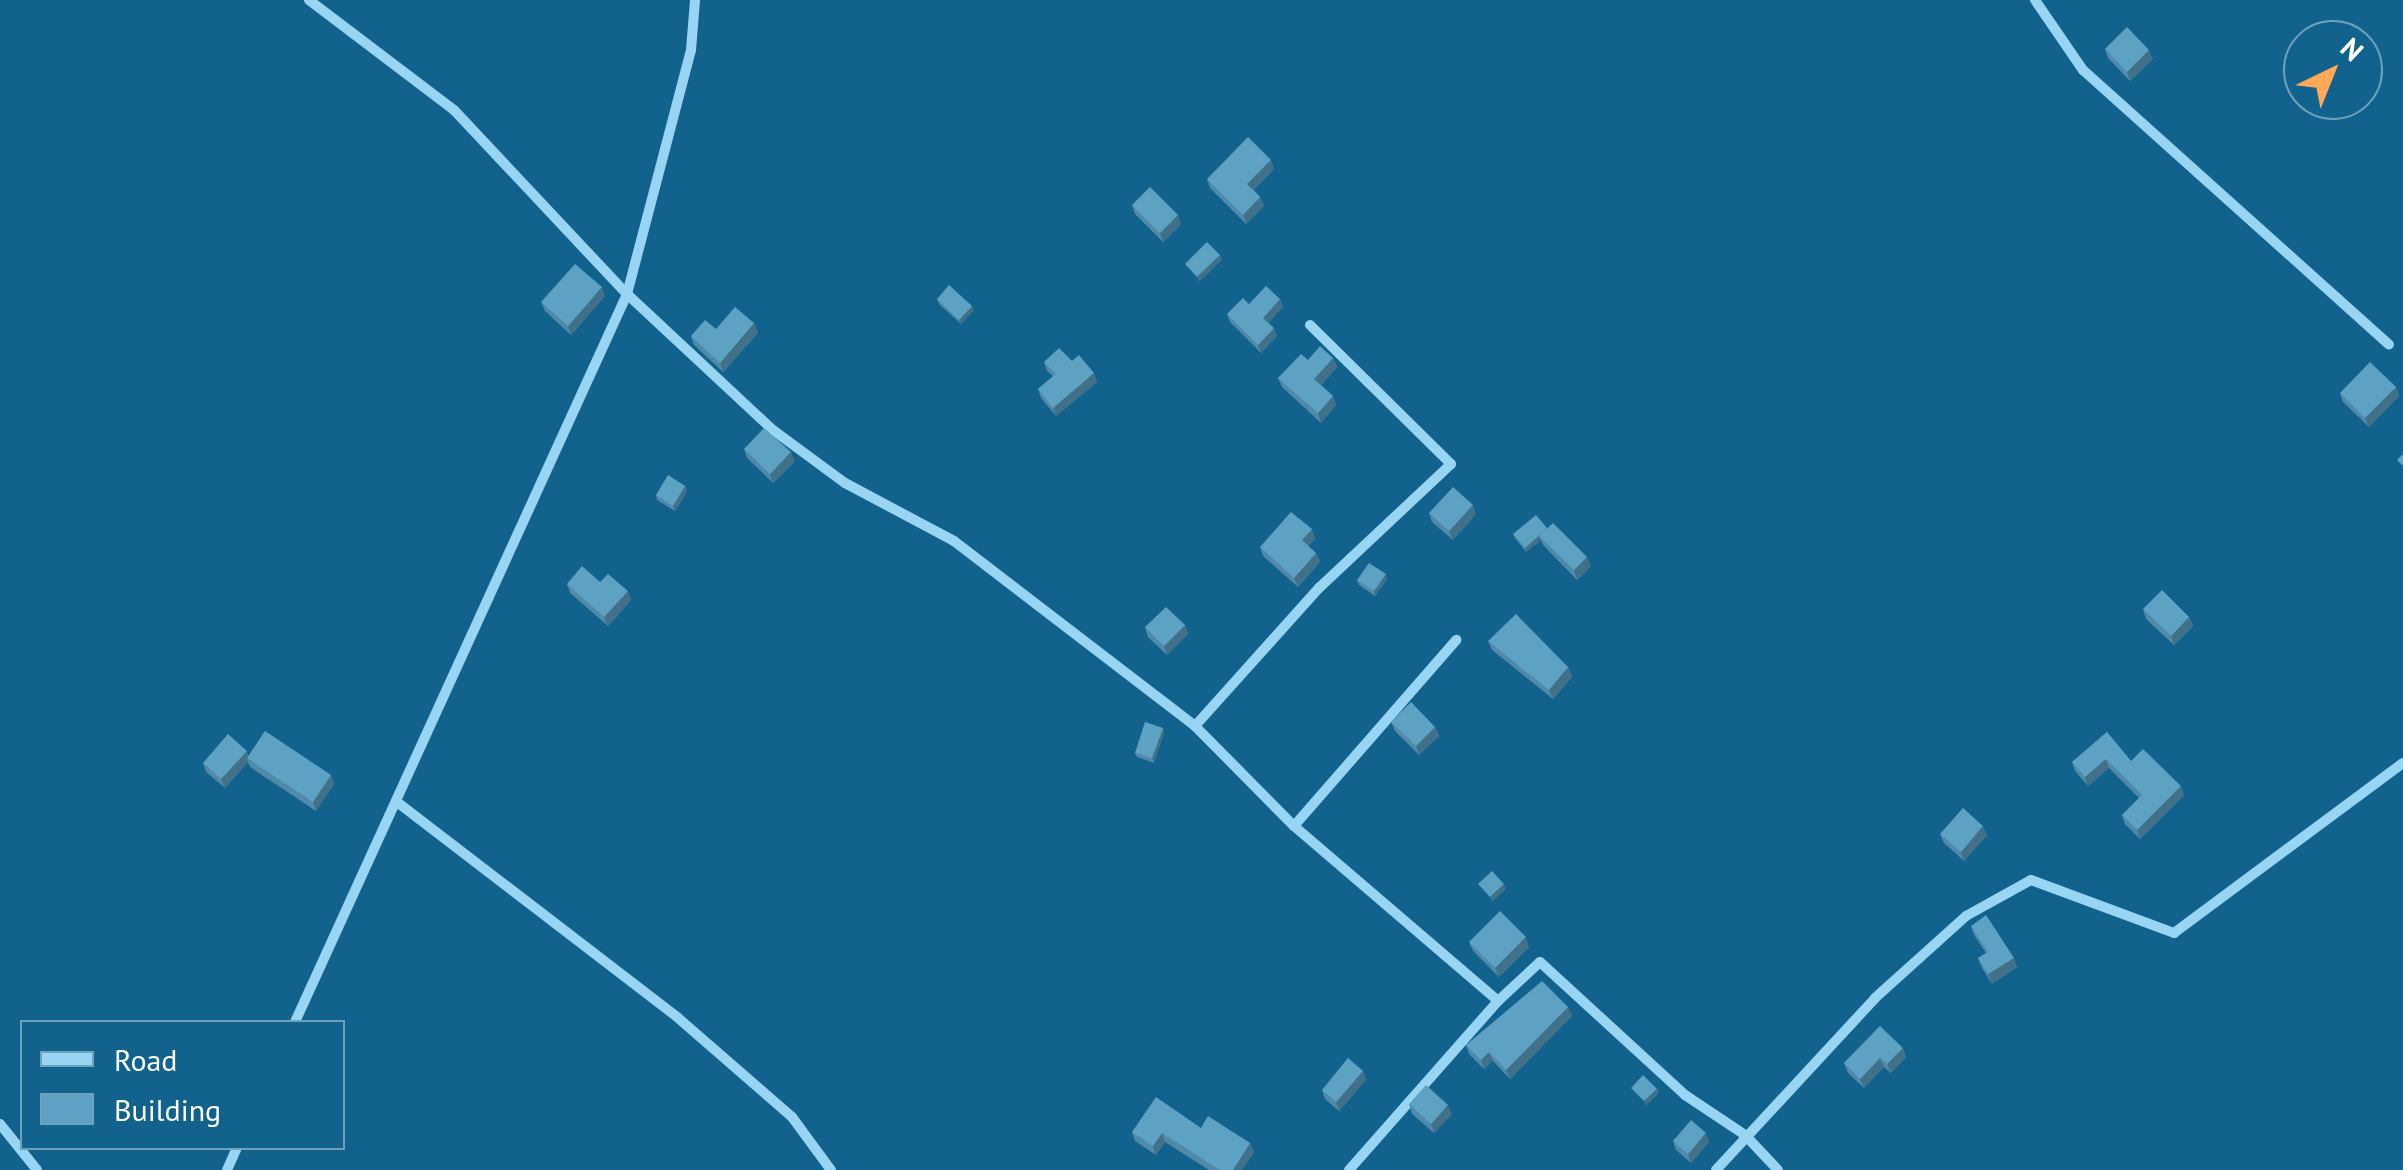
<!DOCTYPE html>
<html>
<head>
<meta charset="utf-8">
<style>
	body { margin:0 }
	#map { position:relative; width:2403px; height:1170px; overflow:hidden; background:#11628c; font-family:"PT Sans",sans-serif }
	div>[style] { position:absolute }
	[style*='--x'] { left:calc(var(--x)*1px); top:calc(var(--y)*1px); width:calc(var(--w)*1px); rotate:calc(var(--a)*1deg) }
	.minor>* { height:10px; margin:-5px; padding:0 5px; transform-origin:5px; border-radius:5px; background:#98d5f2 }
	.wall>* { inset:0; background:#508aa8 }
	.shaded-wall>* { inset:0; background:#417188 }
	.building>* { inset:0; background:#5da1c3 }
	span { translate:-50% -50%; white-space:nowrap; text-align:center; line-height:1.15; -webkit-text-stroke:10px #11628c; paint-order:stroke }
	.legend { position:absolute; left:20px; top:1020px; width:325px; height:130px; box-sizing:border-box; background:#11628c; border:2px solid #70a1ba; margin:0; padding:12px 18px; list-style:none; font-size:30px; color:#fff }
	.legend li { display:flex; align-items:center; gap:20px; height:50px }
	.legend b { width:50px; border:2px solid #70a1ba }
	.north { position:absolute; left:2283px; top:20px; width:100px; height:100px; box-sizing:border-box; background:#11628c; border:2px solid #70a1ba; border-radius:50%; rotate:43deg; font-size:28px; font-weight:700; line-height:40px; text-align:center; color:#fff }
	.north::after { content:''; display:block; margin:auto; width:35px; height:45px; background:#ffa958; clip-path:polygon(50% 0,100% 100%,50% 72%,0 100%) }
</style>
</head>
<body>
<div id="map">
	<div class="minor">
		<i style="--x:309;--y:0;--w:182;--a:37.2"></i>
		<i style="--x:454;--y:110;--w:253;--a:46.8"></i>
		<i style="--x:627;--y:294;--w:200;--a:43"></i>
		<i style="--x:773;--y:430;--w:89;--a:36.4"></i>
		<i style="--x:845;--y:483;--w:123;--a:28"></i>
		<i style="--x:954;--y:541;--w:304;--a:37.5"></i>
		<i style="--x:1195;--y:726;--w:141;--a:45.3"></i>
		<i style="--x:1294;--y:826;--w:269;--a:40.6"></i>
		<i style="--x:1498;--y:1001;--w:57;--a:-42.9"></i>
		<i style="--x:1540;--y:962;--w:197;--a:42.5"></i>
		<i style="--x:1685;--y:1095;--w:72;--a:33.7"></i>
		<i style="--x:1745;--y:1135;--w:48;--a:46.7"></i>
		<i style="--x:2035;--y:0;--w:85;--a:55.6"></i>
		<i style="--x:2083;--y:70;--w:411;--a:41.9"></i>
		<i style="--x:1195;--y:726;--w:186;--a:-48.1"></i>
		<i style="--x:1319;--y:588;--w:181;--a:-43.2"></i>
		<i style="--x:1451;--y:464;--w:198;--a:-135.4"></i>
		<i style="--x:397;--y:802;--w:353;--a:37.5"></i>
		<i style="--x:677;--y:1017;--w:152;--a:41"></i>
		<i style="--x:792;--y:1117;--w:66;--a:53.7"></i>
		<i style="--x:1294;--y:826;--w:247;--a:-48.9"></i>
		<i style="--x:295;--y:1022;--w:800;--a:-65.48"></i>
		<i style="--x:627;--y:294;--w:252;--a:-75.3"></i>
		<i style="--x:691;--y:50;--w:50;--a:-85.4"></i>
		<i style="--x:0;--y:1124;--w:59;--a:51.2"></i>
		<i style="--x:227;--y:1170;--w:24;--a:-66"></i>
		<i style="--x:1349;--y:1170;--w:225;--a:-48.6"></i>
		<i style="--x:1716;--y:1170;--w:234;--a:-47.2"></i>
		<i style="--x:1875;--y:998;--w:122;--a:-42"></i>
		<i style="--x:1966;--y:916;--w:74;--a:-29"></i>
		<i style="--x:2031;--y:880;--w:153;--a:20.3"></i>
		<i style="--x:2174;--y:933;--w:285;--a:-36.6"></i>
	</div>
	<div class="wall">
		<i style="clip-path:polygon(2105px 49px,2153px 59px,2130px 81px,2108px 58px)"></i>
		<i style="clip-path:polygon(1274px 169px,1254px 190px,1260px 197px,1264px 206px,1246px 224px,1210px 188px,1207px 179px)"></i>
		<i style="clip-path:polygon(1132px 205px,1181px 224px,1163px 242px,1135px 214px)"></i>
		<i style="clip-path:polygon(605px 296px,571px 335px,545px 311px,541px 302px)"></i>
		<i style="clip-path:polygon(937px 299px,972px 306px,973px 311px,961px 324px,939px 304px)"></i>
		<i style="clip-path:polygon(1280px 299px,1283px 307px,1268px 323px,1277px 336px,1261px 353px,1230px 322px,1227px 314px,1249px 304px)"></i>
		<i style="clip-path:polygon(754px 323px,758px 333px,723px 372px,694px 345px,691px 336px,716px 329px)"></i>
		<i style="clip-path:polygon(1333px 358px,1337px 367px,1321px 385px,1333px 396px,1336px 405px,1321px 423px,1282px 387px,1278px 378px,1308px 360px)"></i>
		<i style="clip-path:polygon(1072px 361px,1097px 382px,1056px 416px,1041px 398px,1038px 389px,1053px 376px,1047px 371px,1044px 362px)"></i>
		<i style="clip-path:polygon(2396px 387px,2399px 396px,2369px 427px,2343px 402px,2340px 393px)"></i>
		<i style="clip-path:polygon(744px 449px,795px 461px,773px 483px,747px 458px)"></i>
		<i style="clip-path:polygon(685px 486px,687px 491px,675px 511px,657px 500px,656px 495px)"></i>
		<i style="clip-path:polygon(1429px 513px,1476px 514px,1453px 540px,1432px 522px)"></i>
		<i style="clip-path:polygon(1547px 528px,1591px 566px,1577px 580px,1543px 545px,1541px 540px,1526px 552px,1515px 538px,1513px 534px)"></i>
		<i style="clip-path:polygon(1312px 529px,1315px 539px,1308px 546px,1316px 553px,1320px 562px,1298px 587px,1263px 556px,1260px 547px)"></i>
		<i style="clip-path:polygon(1387px 579px,1375px 596px,1359px 585px,1357px 580px)"></i>
		<i style="clip-path:polygon(600px 582px,631px 600px,608px 626px,570px 593px,567px 584px)"></i>
		<i style="clip-path:polygon(2143px 609px,2189px 617px,2193px 626px,2174px 645px,2146px 619px)"></i>
		<i style="clip-path:polygon(1185px 625px,1188px 634px,1167px 655px,1148px 637px,1145px 627px)"></i>
		<i style="clip-path:polygon(1488px 641px,1568px 667px,1572px 677px,1553px 699px,1492px 650px)"></i>
		<i style="clip-path:polygon(1391px 722px,1435px 727px,1439px 736px,1419px 755px,1395px 731px)"></i>
		<i style="clip-path:polygon(1163px 728px,1164px 732px,1154px 763px,1137px 757px,1135px 753px)"></i>
		<i style="clip-path:polygon(2107px 732px,2131px 761px,2184px 795px,2140px 839px,2125px 824px,2122px 815px,2139px 798px,2109px 768px,2088px 786px,2075px 771px,2072px 762px)"></i>
		<i style="clip-path:polygon(247px 751px,248px 756px,331px 775px,334px 784px,316px 811px,250px 767px,248px 762px,225px 788px,206px 772px,203px 763px)"></i>
		<i style="clip-path:polygon(1940px 834px,1987px 835px,1964px 861px,1944px 843px)"></i>
		<i style="clip-path:polygon(1971px 926px,2017px 967px,1992px 984px,1982px 968px,1978px 958px,1986px 953px,1974px 935px)"></i>
		<i style="clip-path:polygon(1469px 942px,1529px 947px,1499px 977px,1473px 951px)"></i>
		<i style="clip-path:polygon(1568px 1007px,1572px 1016px,1510px 1079px,1493px 1061px,1484px 1069px,1469px 1054px,1466px 1045px)"></i>
		<i style="clip-path:polygon(1880px 1026px,1906px 1057px,1891px 1073px,1884px 1067px,1864px 1088px,1848px 1073px,1844px 1063px)"></i>
		<i style="clip-path:polygon(1363px 1071px,1366px 1080px,1339px 1111px,1325px 1099px,1322px 1090px)"></i>
		<i style="clip-path:polygon(1409px 1104px,1452px 1114px,1434px 1133px,1412px 1114px)"></i>
		<i style="clip-path:polygon(1201px 1128px,1250px 1143px,1254px 1152px,1242px 1170px,1209px 1170px,1165px 1142px,1156px 1155px,1135px 1141px,1132px 1132px)"></i>
		<i style="clip-path:polygon(1673px 1141px,1709px 1142px,1691px 1163px,1676px 1150px)"></i>
	</div>
	<div class="shaded-wall">
		<i style="clip-path:polygon(2149px 50px,2153px 59px,2130px 81px,2127px 72px)"></i>
		<i style="clip-path:polygon(1271px 160px,1274px 169px,1251px 193px,1247px 184px)"></i>
		<i style="clip-path:polygon(1260px 197px,1264px 206px,1246px 224px,1243px 215px)"></i>
		<i style="clip-path:polygon(1178px 215px,1181px 224px,1163px 242px,1160px 233px)"></i>
		<i style="clip-path:polygon(1220px 255px,1222px 260px,1199px 282px,1197px 277px)"></i>
		<i style="clip-path:polygon(602px 287px,605px 296px,571px 335px,568px 326px)"></i>
		<i style="clip-path:polygon(1280px 299px,1283px 307px,1266px 326px,1263px 318px)"></i>
		<i style="clip-path:polygon(972px 306px,973px 311px,961px 324px,959px 320px)"></i>
		<i style="clip-path:polygon(754px 323px,758px 333px,723px 372px,720px 363px)"></i>
		<i style="clip-path:polygon(1274px 328px,1277px 336px,1261px 353px,1258px 345px)"></i>
		<i style="clip-path:polygon(1333px 358px,1337px 367px,1318px 389px,1314px 379px)"></i>
		<i style="clip-path:polygon(1094px 373px,1097px 382px,1056px 416px,1053px 408px)"></i>
		<i style="clip-path:polygon(2396px 387px,2399px 396px,2369px 427px,2365px 418px)"></i>
		<i style="clip-path:polygon(1333px 396px,1336px 405px,1321px 423px,1318px 413px)"></i>
		<i style="clip-path:polygon(791px 452px,795px 461px,773px 483px,770px 474px)"></i>
		<i style="clip-path:polygon(685px 486px,687px 491px,675px 511px,673px 506px)"></i>
		<i style="clip-path:polygon(1473px 505px,1476px 514px,1453px 540px,1449px 531px)"></i>
		<i style="clip-path:polygon(1312px 529px,1315px 539px,1305px 549px,1302px 540px)"></i>
		<i style="clip-path:polygon(1547px 529px,1539px 536px,1541px 540px,1526px 552px,1525px 548px)"></i>
		<i style="clip-path:polygon(1316px 553px,1320px 562px,1298px 587px,1294px 578px)"></i>
		<i style="clip-path:polygon(1587px 557px,1591px 566px,1577px 580px,1574px 570px)"></i>
		<i style="clip-path:polygon(1386px 574px,1387px 579px,1375px 596px,1374px 591px)"></i>
		<i style="clip-path:polygon(628px 591px,631px 600px,608px 626px,604px 617px)"></i>
		<i style="clip-path:polygon(2189px 617px,2193px 626px,2174px 645px,2171px 636px)"></i>
		<i style="clip-path:polygon(1185px 625px,1188px 634px,1167px 655px,1164px 646px)"></i>
		<i style="clip-path:polygon(1568px 667px,1572px 677px,1553px 699px,1549px 690px)"></i>
		<i style="clip-path:polygon(1435px 727px,1439px 736px,1419px 755px,1416px 746px)"></i>
		<i style="clip-path:polygon(1163px 728px,1164px 732px,1154px 763px,1152px 758px)"></i>
		<i style="clip-path:polygon(247px 751px,250px 760px,247px 758px,248px 762px,225px 788px,221px 779px)"></i>
		<i style="clip-path:polygon(2106px 759px,2109px 768px,2088px 786px,2085px 777px)"></i>
		<i style="clip-path:polygon(331px 775px,334px 784px,316px 811px,313px 802px)"></i>
		<i style="clip-path:polygon(2181px 786px,2184px 795px,2140px 839px,2137px 830px)"></i>
		<i style="clip-path:polygon(1983px 826px,1987px 835px,1964px 861px,1961px 852px)"></i>
		<i style="clip-path:polygon(1504px 884px,1506px 889px,1492px 902px,1490px 897px)"></i>
		<i style="clip-path:polygon(1526px 937px,1529px 947px,1499px 977px,1495px 968px)"></i>
		<i style="clip-path:polygon(2014px 958px,2017px 967px,1992px 984px,1988px 974px)"></i>
		<i style="clip-path:polygon(1568px 1007px,1572px 1016px,1510px 1079px,1506px 1070px)"></i>
		<i style="clip-path:polygon(1903px 1048px,1906px 1057px,1891px 1073px,1887px 1064px)"></i>
		<i style="clip-path:polygon(1489px 1052px,1493px 1061px,1484px 1069px,1481px 1060px)"></i>
		<i style="clip-path:polygon(1880px 1058px,1884px 1067px,1864px 1088px,1860px 1079px)"></i>
		<i style="clip-path:polygon(1363px 1071px,1366px 1080px,1339px 1111px,1336px 1102px)"></i>
		<i style="clip-path:polygon(1657px 1089px,1659px 1093px,1646px 1106px,1644px 1101px)"></i>
		<i style="clip-path:polygon(1448px 1105px,1452px 1114px,1434px 1133px,1431px 1124px)"></i>
		<i style="clip-path:polygon(1162px 1133px,1165px 1142px,1156px 1155px,1153px 1146px)"></i>
		<i style="clip-path:polygon(1706px 1133px,1709px 1142px,1691px 1163px,1688px 1154px)"></i>
		<i style="clip-path:polygon(1250px 1143px,1254px 1152px,1242px 1170px,1233px 1170px)"></i>
	</div>
	<div class="building">
		<i style="clip-path:polygon(2127px 27px,2149px 50px,2127px 72px,2105px 49px)"></i>
		<i style="clip-path:polygon(1248px 137px,1271px 160px,1247px 184px,1260px 197px,1243px 215px,1207px 179px)"></i>
		<i style="clip-path:polygon(1150px 187px,1178px 215px,1160px 233px,1132px 205px)"></i>
		<i style="clip-path:polygon(1207px 242px,1220px 255px,1197px 277px,1185px 264px)"></i>
		<i style="clip-path:polygon(575px 264px,602px 287px,568px 326px,541px 302px)"></i>
		<i style="clip-path:polygon(949px 285px,972px 306px,959px 320px,937px 299px)"></i>
		<i style="clip-path:polygon(1266px 286px,1280px 299px,1263px 318px,1274px 328px,1258px 345px,1227px 314px,1243px 298px,1249px 304px)"></i>
		<i style="clip-path:polygon(735px 307px,754px 323px,720px 363px,691px 336px,705px 320px,716px 329px)"></i>
		<i style="clip-path:polygon(1320px 346px,1333px 358px,1314px 379px,1333px 396px,1318px 413px,1278px 378px,1301px 354px,1308px 360px)"></i>
		<i style="clip-path:polygon(1059px 348px,1072px 361px,1079px 355px,1094px 373px,1053px 408px,1038px 389px,1056px 374px,1044px 362px)"></i>
		<i style="clip-path:polygon(2370px 362px,2396px 387px,2365px 418px,2340px 393px)"></i>
		<i style="clip-path:polygon(764px 428px,791px 452px,770px 474px,744px 449px)"></i>
		<i style="clip-path:polygon(2403px 454px,2403px 466px,2397px 460px)"></i>
		<i style="clip-path:polygon(668px 475px,685px 486px,673px 506px,656px 495px)"></i>
		<i style="clip-path:polygon(1453px 487px,1473px 505px,1449px 531px,1429px 513px)"></i>
		<i style="clip-path:polygon(1291px 512px,1312px 529px,1302px 540px,1316px 553px,1294px 578px,1260px 547px)"></i>
		<i style="clip-path:polygon(1536px 515px,1547px 528px,1525px 548px,1513px 534px)"></i>
		<i style="clip-path:polygon(1553px 523px,1587px 557px,1574px 570px,1539px 536px)"></i>
		<i style="clip-path:polygon(1369px 563px,1386px 574px,1374px 591px,1357px 580px)"></i>
		<i style="clip-path:polygon(582px 566px,600px 582px,608px 574px,628px 591px,604px 617px,567px 584px)"></i>
		<i style="clip-path:polygon(2162px 590px,2189px 617px,2171px 636px,2143px 609px)"></i>
		<i style="clip-path:polygon(1166px 607px,1185px 625px,1164px 646px,1145px 627px)"></i>
		<i style="clip-path:polygon(1516px 614px,1568px 667px,1549px 690px,1488px 641px)"></i>
		<i style="clip-path:polygon(1411px 702px,1435px 727px,1416px 746px,1391px 722px)"></i>
		<i style="clip-path:polygon(1145px 722px,1163px 728px,1152px 758px,1135px 753px)"></i>
		<i style="clip-path:polygon(265px 731px,331px 775px,313px 802px,247px 758px)"></i>
		<i style="clip-path:polygon(2107px 732px,2131px 761px,2143px 749px,2181px 786px,2137px 830px,2122px 815px,2142px 795px,2106px 759px,2085px 777px,2072px 762px)"></i>
		<i style="clip-path:polygon(228px 734px,247px 751px,221px 779px,203px 763px)"></i>
		<i style="clip-path:polygon(1963px 808px,1983px 826px,1961px 852px,1940px 834px)"></i>
		<i style="clip-path:polygon(1492px 871px,1504px 884px,1490px 897px,1478px 884px)"></i>
		<i style="clip-path:polygon(1500px 911px,1526px 937px,1495px 968px,1469px 942px)"></i>
		<i style="clip-path:polygon(1986px 915px,2014px 958px,1988px 974px,1978px 958px,1988px 952px,1971px 926px)"></i>
		<i style="clip-path:polygon(1542px 981px,1568px 1007px,1506px 1070px,1489px 1052px,1481px 1060px,1466px 1045px)"></i>
		<i style="clip-path:polygon(1880px 1026px,1903px 1048px,1887px 1064px,1880px 1058px,1860px 1079px,1844px 1063px)"></i>
		<i style="clip-path:polygon(1348px 1058px,1363px 1071px,1336px 1102px,1322px 1090px)"></i>
		<i style="clip-path:polygon(1643px 1075px,1657px 1089px,1644px 1101px,1631px 1088px)"></i>
		<i style="clip-path:polygon(1426px 1085px,1448px 1105px,1431px 1124px,1409px 1104px)"></i>
		<i style="clip-path:polygon(1156px 1097px,1201px 1128px,1208px 1116px,1250px 1143px,1233px 1170px,1220px 1170px,1162px 1133px,1153px 1146px,1132px 1132px)"></i>
		<i style="clip-path:polygon(1691px 1120px,1706px 1133px,1688px 1154px,1673px 1141px)"></i>
	</div>
	<ul class="legend">
	<li><b style="height:12px;background:#98d5f2"></b>Road</li>
	<li><b style="height:28px;background:#5da1c3"></b>Building</li>
	</ul>
	<div class="north">N</div>
</div>
</body>
</html>
